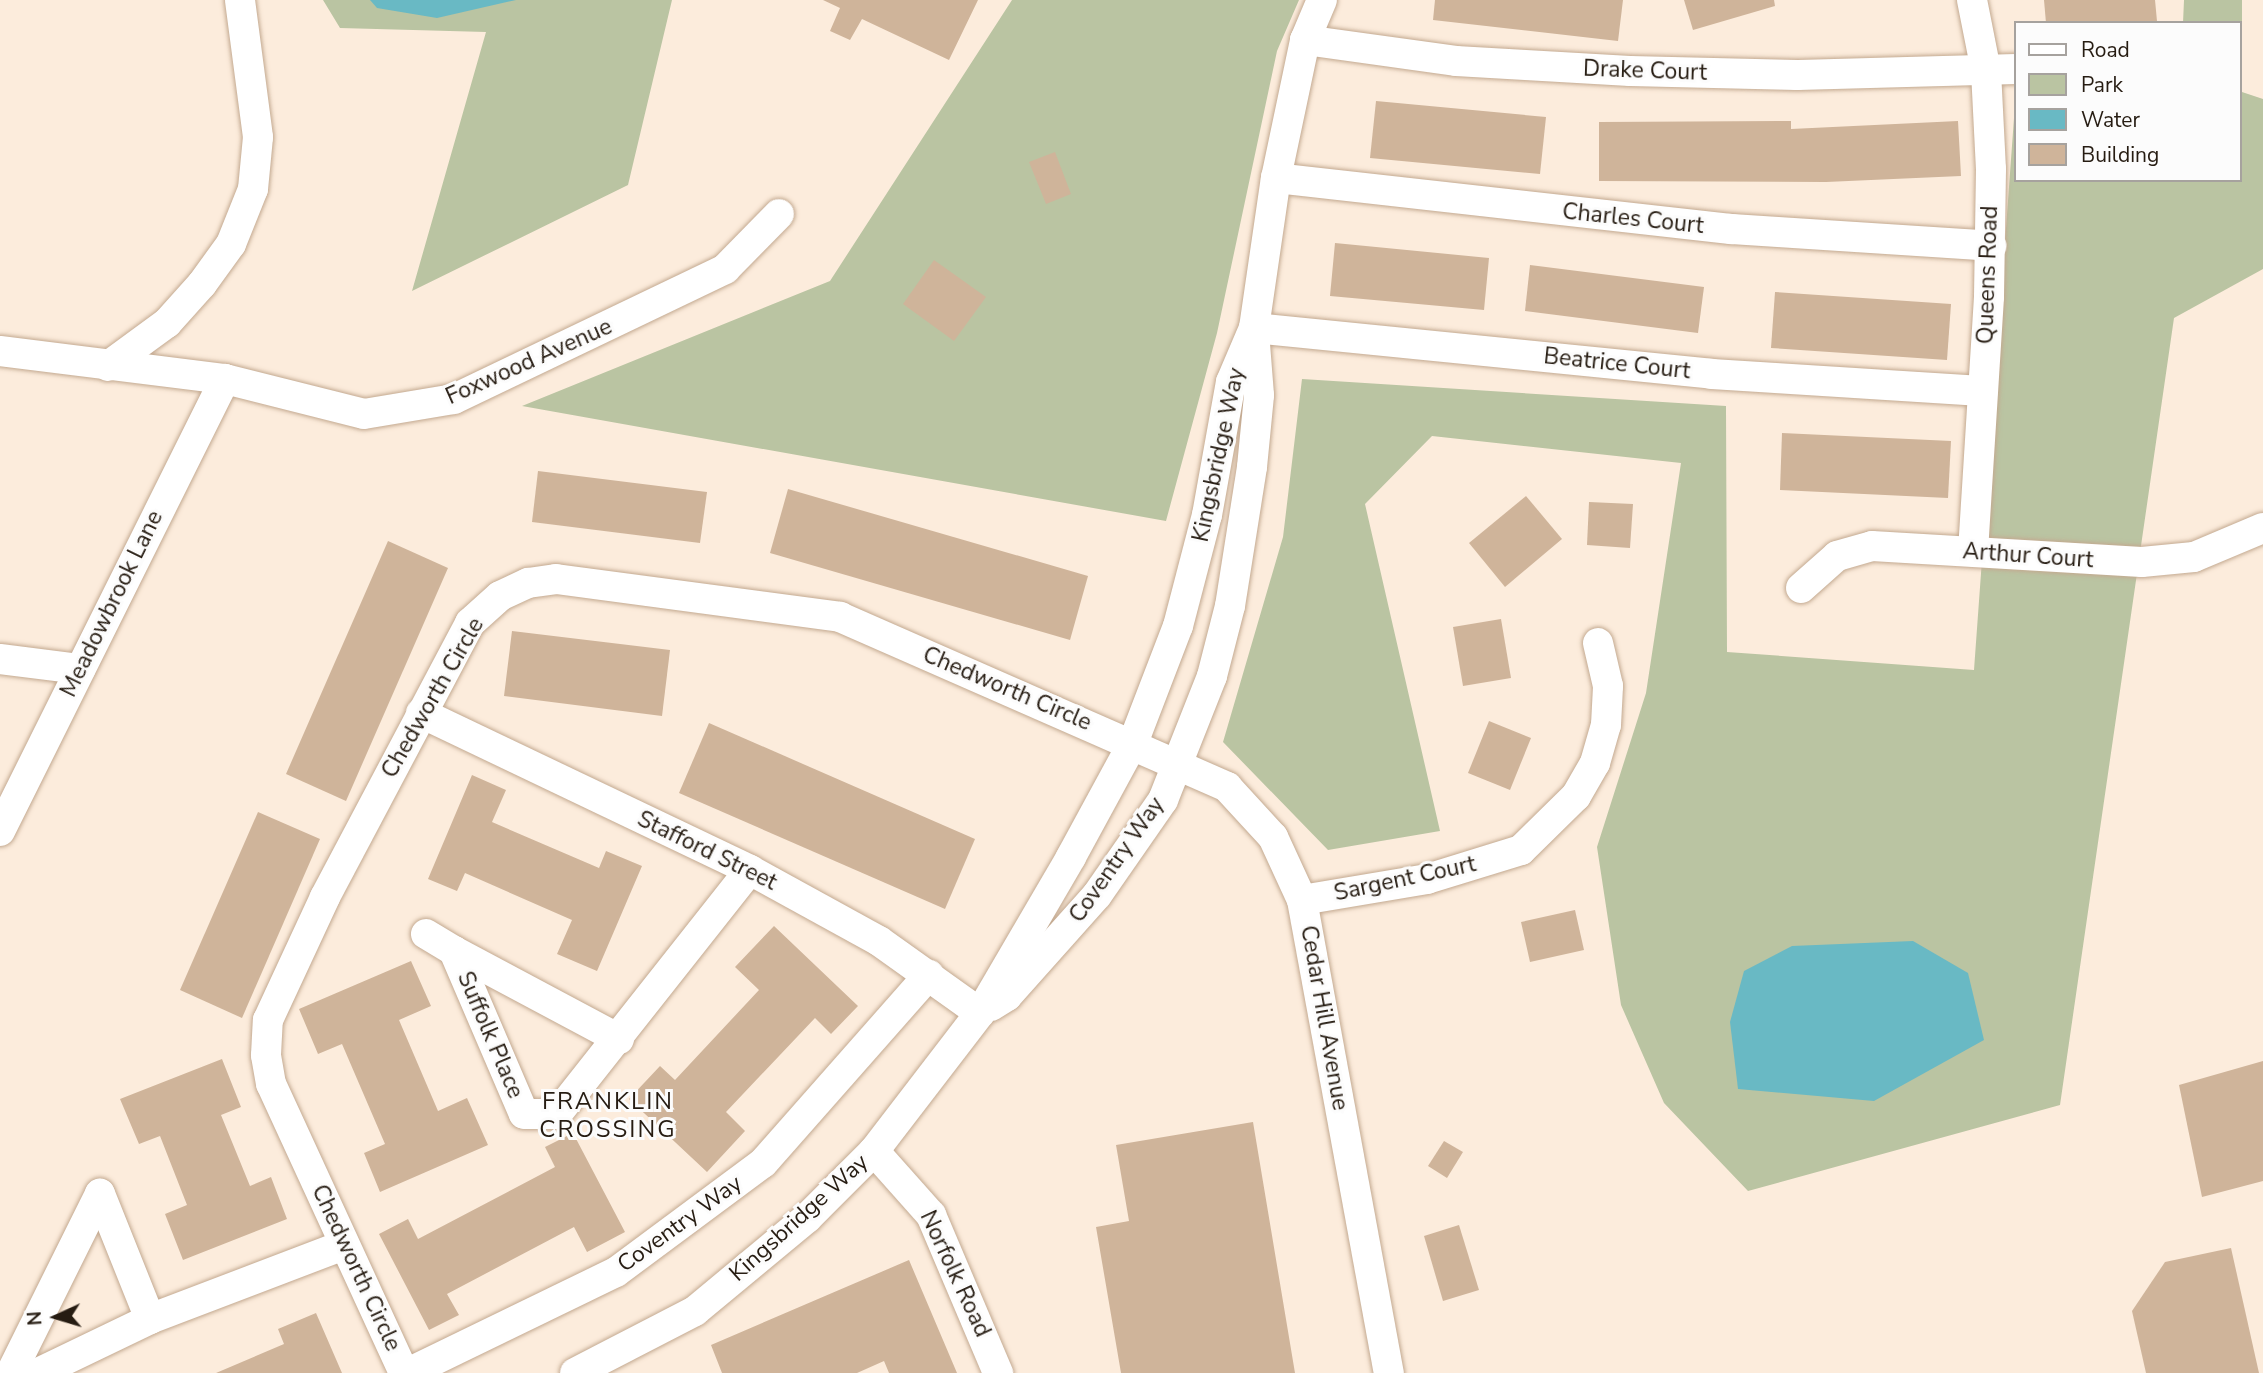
<!DOCTYPE html>
<html>
<head>
<meta charset="utf-8">
<style>
	body { margin:0 }
	#map { position:relative; width:2263px; height:1373px; overflow:hidden; background:#fcecdc; font-family:"Nunito Sans",sans-serif }
	div>[style] { position:absolute }
	[style*='--x'] { left:calc(var(--x)*1px); top:calc(var(--y)*1px); width:calc(var(--w)*1px); rotate:calc(var(--a)*1deg) }
	.green>* { inset:0; background:#bac4a2 }
	.water>* { inset:0; background:#69b9c4 }
	.building>* { inset:0; background:#cfb49a }
	.roads { filter:drop-shadow(0 0 2px #c3a990) drop-shadow(0 0 2px #c3a990) }
	.minor>* { height:30px; margin:-15px; padding:0 15px; transform-origin:15px; border-radius:15px; background:#fff }
	span { translate:-50% -50%; white-space:nowrap; text-align:center; line-height:1.15; -webkit-text-stroke:6px #fcfcfc; paint-order:stroke }
	.street-label { font-size:23px; color:#261c12 }
	.neighbourhood-label { font-size:24px; color:#261c12; letter-spacing:2px }
	.legend { position:absolute; left:2014px; top:21px; width:228px; height:161px; box-sizing:border-box; background:#fcfcfc; border:2px solid #a6a29e; margin:0; padding:9px 12px; list-style:none; font-size:21px; color:#261c12 }
	.legend li { display:flex; align-items:center; gap:14px; height:35px }
	.legend b { width:35px; border:2px solid #a6a29e }
	.north { position:absolute; left:21px; top:1282px; width:70px; height:70px; -webkit-text-stroke:5px #fcfcfc; paint-order:stroke; rotate:266deg; font-size:19px; font-weight:700; line-height:28px; text-align:center; color:#261c12 }
	.north::after { content:''; display:block; margin:auto; width:24px; height:32px; background:#261c12; clip-path:polygon(50% 0,100% 100%,50% 72%,0 100%) }
</style>
</head>
<body>
<div id="map">
	<div class="green">
		<i style="clip-path:polygon(323px 0,672px 0,628px 185px,412px 291px,486px 32px,340px 28px)"></i>
		<i style="clip-path:polygon(1012px 0,1299px 0,1277px 51px,1217px 333px,1166px 521px,522px 406px,830px 281px)"></i>
		<i style="clip-path:polygon(2184px 0,2242px 0,2242px 92px,2263px 99px,2263px 269px,2174px 318px,2060px 1105px,1748px 1191px,1664px 1103px,1621px 1005px,1597px 847px,1646px 693px,1681px 463px,1432px 436px,1365px 504px,1440px 831px,1328px 850px,1223px 742px,1283px 537px,1302px 379px,1726px 406px,1727px 652px,1974px 670px,2014px 118px,2016px 180px,2240px 180px,2240px 23px,2183px 23px)"></i>
	</div>
	<div class="water">
		<i style="clip-path:polygon(370px 0,516px 0,437px 18px,377px 8px)"></i>
		<i style="clip-path:polygon(1913px 941px,1968px 973px,1984px 1040px,1874px 1101px,1738px 1089px,1730px 1022px,1744px 971px,1792px 946px)"></i>
	</div>
	<div class="building">
		<i style="clip-path:polygon(823px 0,978px 0,949px 60px,862px 19px,850px 40px,830px 31px,840px 8px)"></i>
		<i style="clip-path:polygon(1435px 0,1623px 0,1618px 41px,1433px 20px)"></i>
		<i style="clip-path:polygon(1684px 0,1774px 0,1775px 6px,1693px 30px)"></i>
		<i style="clip-path:polygon(2044px 0,2155px 0,2157px 21px,2046px 23px)"></i>
		<i style="clip-path:polygon(1376px 101px,1546px 117px,1540px 174px,1370px 158px)"></i>
		<i style="clip-path:polygon(1791px 121px,1791px 129px,1958px 121px,1961px 176px,1826px 182px,1599px 181px,1599px 122px)"></i>
		<i style="clip-path:polygon(1055px 152px,1071px 194px,1046px 204px,1029px 162px)"></i>
		<i style="clip-path:polygon(1335px 243px,1489px 258px,1484px 310px,1330px 296px)"></i>
		<i style="clip-path:polygon(934px 260px,986px 297px,954px 341px,903px 304px)"></i>
		<i style="clip-path:polygon(1530px 265px,1704px 287px,1698px 333px,1525px 311px)"></i>
		<i style="clip-path:polygon(1775px 292px,1951px 304px,1947px 360px,1771px 348px)"></i>
		<i style="clip-path:polygon(1782px 433px,1951px 441px,1948px 498px,1780px 490px)"></i>
		<i style="clip-path:polygon(538px 471px,707px 492px,700px 543px,532px 522px)"></i>
		<i style="clip-path:polygon(788px 489px,1088px 576px,1070px 640px,770px 553px)"></i>
		<i style="clip-path:polygon(1526px 496px,1562px 539px,1505px 587px,1469px 543px)"></i>
		<i style="clip-path:polygon(1589px 502px,1633px 504px,1630px 548px,1587px 545px)"></i>
		<i style="clip-path:polygon(388px 541px,448px 568px,346px 801px,286px 774px)"></i>
		<i style="clip-path:polygon(1501px 619px,1511px 678px,1463px 686px,1453px 627px)"></i>
		<i style="clip-path:polygon(512px 631px,670px 650px,662px 716px,504px 696px)"></i>
		<i style="clip-path:polygon(1489px 721px,1531px 738px,1510px 790px,1468px 773px)"></i>
		<i style="clip-path:polygon(709px 723px,975px 839px,945px 909px,679px 793px)"></i>
		<i style="clip-path:polygon(472px 775px,506px 790px,492px 822px,599px 868px,606px 851px,642px 866px,597px 971px,557px 954px,572px 920px,465px 873px,457px 891px,428px 879px)"></i>
		<i style="clip-path:polygon(258px 812px,320px 839px,242px 1018px,180px 990px)"></i>
		<i style="clip-path:polygon(1575px 910px,1584px 950px,1530px 962px,1521px 922px)"></i>
		<i style="clip-path:polygon(774px 926px,858px 1006px,831px 1034px,815px 1018px,726px 1112px,745px 1131px,707px 1172px,629px 1099px,660px 1066px,675px 1080px,759px 990px,735px 967px)"></i>
		<i style="clip-path:polygon(411px 961px,431px 1006px,399px 1020px,438px 1111px,467px 1098px,488px 1145px,380px 1192px,364px 1153px,385px 1144px,342px 1044px,318px 1054px,299px 1009px)"></i>
		<i style="clip-path:polygon(222px 1059px,241px 1107px,221px 1115px,250px 1186px,271px 1177px,287px 1219px,183px 1260px,165px 1214px,187px 1205px,160px 1136px,139px 1144px,120px 1099px)"></i>
		<i style="clip-path:polygon(2263px 1061px,2263px 1181px,2202px 1197px,2179px 1085px)"></i>
		<i style="clip-path:polygon(1253px 1122px,1295px 1373px,1121px 1373px,1096px 1227px,1129px 1221px,1116px 1145px)"></i>
		<i style="clip-path:polygon(573px 1133px,625px 1232px,587px 1252px,574px 1227px,447px 1294px,459px 1315px,429px 1330px,379px 1234px,408px 1219px,418px 1239px,555px 1167px,545px 1147px)"></i>
		<i style="clip-path:polygon(1444px 1141px,1463px 1152px,1447px 1178px,1428px 1166px)"></i>
		<i style="clip-path:polygon(1459px 1225px,1479px 1290px,1443px 1301px,1424px 1236px)"></i>
		<i style="clip-path:polygon(2231px 1248px,2259px 1373px,2146px 1373px,2132px 1311px,2165px 1262px)"></i>
		<i style="clip-path:polygon(909px 1260px,957px 1373px,889px 1373px,884px 1361px,857px 1373px,722px 1373px,711px 1345px)"></i>
		<i style="clip-path:polygon(316px 1313px,342px 1373px,216px 1373px,284px 1344px,278px 1329px)"></i>
	</div>
	<div class="roads">
		<div class="minor">
			<i style="--x:1972;--y:0;--w:72;--a:78.8"></i>
			<i style="--x:1986;--y:71;--w:98;--a:87.1"></i>
			<i style="--x:1991;--y:169;--w:128;--a:90.9"></i>
			<i style="--x:1989;--y:297;--w:255;--a:93.6"></i>
			<i style="--x:1305;--y:40;--w:152;--a:7.9"></i>
			<i style="--x:1456;--y:61;--w:174;--a:3.3"></i>
			<i style="--x:1630;--y:71;--w:167;--a:1.4"></i>
			<i style="--x:1797;--y:75;--w:219;--a:-1.6"></i>
			<i style="--x:1276;--y:178;--w:458;--a:6.4"></i>
			<i style="--x:1731;--y:229;--w:261;--a:3.7"></i>
			<i style="--x:1254;--y:328;--w:459;--a:5.7"></i>
			<i style="--x:1711;--y:374;--w:272;--a:3.6"></i>
			<i style="--x:0;--y:351;--w:227;--a:7.1"></i>
			<i style="--x:225;--y:379;--w:143;--a:14.1"></i>
			<i style="--x:364;--y:414;--w:91;--a:-9.5"></i>
			<i style="--x:454;--y:399;--w:301;--a:-25.6"></i>
			<i style="--x:725;--y:269;--w:77;--a:-45.5"></i>
			<i style="--x:108;--y:366;--w:73;--a:-36.1"></i>
			<i style="--x:167;--y:323;--w:52;--a:-48.1"></i>
			<i style="--x:202;--y:284;--w:49;--a:-54.1"></i>
			<i style="--x:231;--y:244;--w:59;--a:-68.2"></i>
			<i style="--x:253;--y:189;--w:52;--a:-84.5"></i>
			<i style="--x:258;--y:137;--w:138;--a:-97.5"></i>
			<i style="--x:1801;--y:588;--w:48;--a:-41.6"></i>
			<i style="--x:1837;--y:556;--w:36;--a:-16"></i>
			<i style="--x:1872;--y:546;--w:270;--a:3.4"></i>
			<i style="--x:2142;--y:562;--w:52;--a:-5.5"></i>
			<i style="--x:2194;--y:557;--w:75;--a:-22.8"></i>
			<i style="--x:0;--y:659;--w:81;--a:7.1"></i>
			<i style="--x:421;--y:713;--w:365;--a:25.5"></i>
			<i style="--x:750;--y:870;--w:147;--a:28.8"></i>
			<i style="--x:879;--y:941;--w:124;--a:35.5"></i>
			<i style="--x:0;--y:831;--w:505;--a:-63.54"></i>
			<i style="--x:1302;--y:900;--w:127;--a:-9.5"></i>
			<i style="--x:1427;--y:879;--w:98;--a:-17.1"></i>
			<i style="--x:1521;--y:850;--w:77;--a:-44.5"></i>
			<i style="--x:1576;--y:796;--w:38;--a:-60"></i>
			<i style="--x:1595;--y:763;--w:40;--a:-74"></i>
			<i style="--x:1606;--y:725;--w:39;--a:-87"></i>
			<i style="--x:1608;--y:686;--w:44;--a:-103.1"></i>
			<i style="--x:426;--y:934;--w:33;--a:31"></i>
			<i style="--x:454;--y:951;--w:177;--a:66.8"></i>
			<i style="--x:524;--y:1114;--w:33;--a:0"></i>
			<i style="--x:557;--y:1114;--w:311;--a:-51.7"></i>
			<i style="--x:454;--y:951;--w:187;--a:28.1"></i>
			<i style="--x:991;--y:1006;--w:19;--a:-32"></i>
			<i style="--x:1007;--y:996;--w:135;--a:-48.3"></i>
			<i style="--x:1097;--y:895;--w:116;--a:-55.2"></i>
			<i style="--x:1163;--y:800;--w:133;--a:-68.4"></i>
			<i style="--x:1212;--y:676;--w:72;--a:-75.6"></i>
			<i style="--x:1230;--y:606;--w:141;--a:-81"></i>
			<i style="--x:1252;--y:467;--w:72;--a:-84.4"></i>
			<i style="--x:1259;--y:395;--w:63;--a:-94.5"></i>
			<i style="--x:874;--y:1151;--w:86;--a:48.3"></i>
			<i style="--x:931;--y:1215;--w:172;--a:67"></i>
			<i style="--x:150;--y:1319;--w:208;--a:-20.9"></i>
			<i style="--x:11;--y:1373;--w:200;--a:-63.6"></i>
			<i style="--x:38;--y:1373;--w:124;--a:-25.7"></i>
			<i style="--x:150;--y:1319;--w:135;--a:-111.8"></i>
			<i style="--x:404;--y:1373;--w:318;--a:-114.7"></i>
			<i style="--x:271;--y:1084;--w:29;--a:-100"></i>
			<i style="--x:266;--y:1055;--w:35;--a:-87"></i>
			<i style="--x:268;--y:1020;--w:136;--a:-65.1"></i>
			<i style="--x:325;--y:897;--w:310;--a:-62.1"></i>
			<i style="--x:470;--y:623;--w:40;--a:-42"></i>
			<i style="--x:500;--y:596;--w:31;--a:-25"></i>
			<i style="--x:528;--y:583;--w:28;--a:-8"></i>
			<i style="--x:556;--y:579;--w:287;--a:7.6"></i>
			<i style="--x:840;--y:617;--w:423;--a:23.7"></i>
			<i style="--x:1227;--y:787;--w:68;--a:47.4"></i>
			<i style="--x:1273;--y:837;--w:69;--a:65.3"></i>
			<i style="--x:1302;--y:900;--w:481;--a:79.6"></i>
			<i style="--x:408;--y:1373;--w:231;--a:-25.9"></i>
			<i style="--x:616;--y:1272;--w:183;--a:-36.6"></i>
			<i style="--x:763;--y:1163;--w:251;--a:-48.6"></i>
			<i style="--x:575;--y:1373;--w:135;--a:-27.3"></i>
			<i style="--x:695;--y:1311;--w:146;--a:-39.7"></i>
			<i style="--x:807;--y:1218;--w:95;--a:-45"></i>
			<i style="--x:874;--y:1151;--w:174;--a:-52.5"></i>
			<i style="--x:980;--y:1013;--w:181;--a:-59.7"></i>
			<i style="--x:1071;--y:857;--w:130;--a:-61.5"></i>
			<i style="--x:1133;--y:743;--w:125;--a:-69"></i>
			<i style="--x:1178;--y:626;--w:115;--a:-75.4"></i>
			<i style="--x:1207;--y:515;--w:135;--a:-79.8"></i>
			<i style="--x:1231;--y:382;--w:59;--a:-66.9"></i>
			<i style="--x:1254;--y:328;--w:152;--a:-81.7"></i>
			<i style="--x:1276;--y:178;--w:141;--a:-78.1"></i>
			<i style="--x:1305;--y:40;--w:43;--a:-67"></i>
		</div>
	</div>
	<div class="street-label">
		<span style="left:1645px;top:71px;rotate:2deg">Drake Court</span>
		<span style="left:1633px;top:219px;rotate:6deg">Charles Court</span>
		<span style="left:1988px;top:275px;rotate:-88deg">Queens Road</span>
		<span style="left:529px;top:362px;rotate:-24deg">Foxwood Avenue</span>
		<span style="left:1617px;top:364px;rotate:6deg">Beatrice Court</span>
		<span style="left:1219px;top:455px;rotate:-78deg">Kingsbridge Way</span>
		<span style="left:2028px;top:556px;rotate:4deg">Arthur Court</span>
		<span style="left:112px;top:604px;rotate:-64deg">Meadowbrook Lane</span>
		<span style="left:1007px;top:689px;rotate:23deg">Chedworth Circle</span>
		<span style="left:433px;top:698px;rotate:-60deg">Chedworth Circle</span>
		<span style="left:707px;top:851px;rotate:26deg">Stafford Street</span>
		<span style="left:1117px;top:860px;rotate:-55deg">Coventry Way</span>
		<span style="left:1405px;top:879px;rotate:-12deg">Sargent Court</span>
		<span style="left:1324px;top:1018px;rotate:80deg">Cedar Hill Avenue</span>
		<span style="left:490px;top:1035px;rotate:67deg">Suffolk Place</span>
		<span style="left:799px;top:1218px;rotate:-42deg">Kingsbridge Way</span>
		<span style="left:680px;top:1224px;rotate:-36deg">Coventry Way</span>
		<span style="left:356px;top:1268px;rotate:65deg">Chedworth Circle</span>
		<span style="left:955px;top:1274px;rotate:65deg">Norfolk Road</span>
	</div>
	<div class="neighbourhood-label">
		<span style="left:608px;top:1116px">FRANKLIN<br>CROSSING</span>
	</div>
	<ul class="legend">
	<li><b style="height:9px;background:#fff"></b>Road</li>
	<li><b style="height:19px;background:#bac4a2"></b>Park</li>
	<li><b style="height:19px;background:#69b9c4"></b>Water</li>
	<li><b style="height:19px;background:#cfb49a"></b>Building</li>
	</ul>
	<div class="north">N</div>
</div>
</body>
</html>
